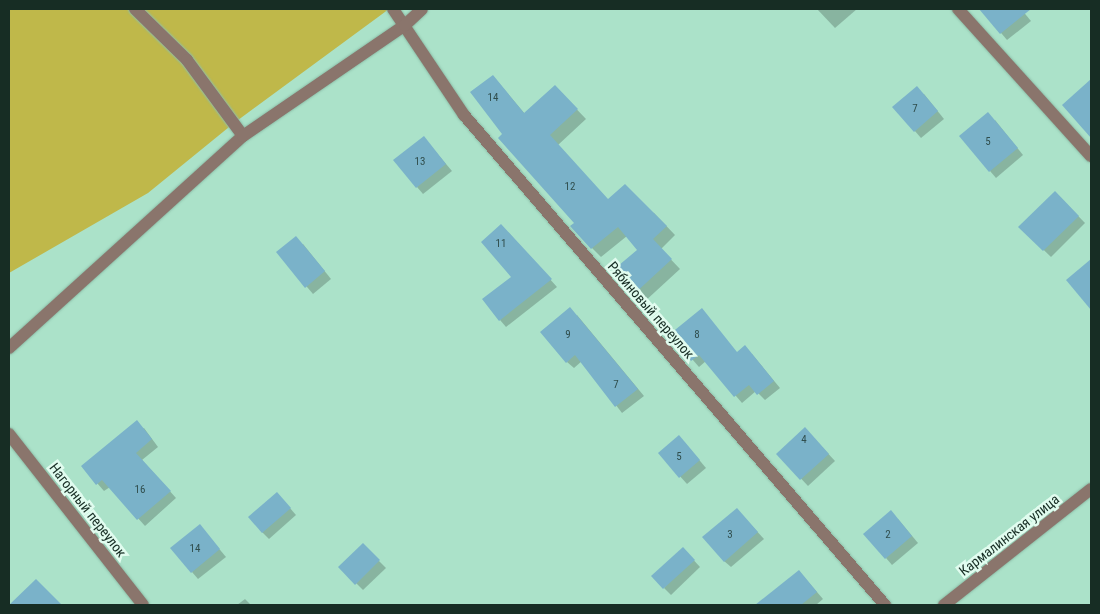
<!DOCTYPE html>
<html>
<head>
<meta charset="utf-8">
<style>
	body { margin:0 }
	#map { position:relative; width:1100px; height:614px; overflow:hidden; background:#abe2c9; font-family:"Roboto Condensed",sans-serif }
	div>[style] { position:absolute }
	[style*='--x'] { left:calc(var(--x)*1px); top:calc(var(--y)*1px); width:calc(var(--w)*1px); rotate:calc(var(--a)*1deg) }
	.green>* { inset:0; background:#bfb84a }
	.shadow>* { inset:0; background:#0003 }
	.building>* { inset:0; background:#7ab2c9 }
	.roads { filter:drop-shadow(0 0 1px #8dbea8) drop-shadow(0 0 1px #8dbea8) }
	.minor>* { height:12px; margin:-6px; padding:0 6px; transform-origin:6px; border-radius:6px; background:#8a756c }
	span { translate:-50% -50%; white-space:nowrap; text-align:center; line-height:1.15; -webkit-text-stroke:5px #e1fcef; paint-order:stroke }
	.number-label { font-size:11px; color:#304e4d }
	.number-label span { -webkit-text-stroke-width:0 }
	.street-label { font-size:14px; color:#172d24 }
	.frame { position:absolute; inset:0; border:10px solid #172d24; pointer-events:none }
</style>
</head>
<body>
<div id="map">
	<div class="green">
		<i style="clip-path:polygon(9px 9px,389px 9px,234px 123px,148px 193px,9px 273px)"></i>
	</div>
	<div class="shadow">
		<i style="clip-path:polygon(817px 9px,857px 9px,835px 28px)"></i>
		<i style="clip-path:polygon(981px 9px,1021px 9px,1031px 21px,1007px 40px)"></i>
		<i style="clip-path:polygon(493px 76px,525px 114px,564px 96px,586px 119px,558px 145px,609px 201px,654px 213px,675px 235px,661px 249px,680px 269px,643px 303px,634px 294px,639px 250px,627px 236px,601px 257px,592px 248px,576px 223px,504px 134px)"></i>
		<i style="clip-path:polygon(1091px 81px,1091px 137px,1064px 105px)"></i>
		<i style="clip-path:polygon(924px 94px,944px 119px,921px 138px,894px 107px)"></i>
		<i style="clip-path:polygon(995px 120px,1023px 155px,996px 178px,990px 171px)"></i>
		<i style="clip-path:polygon(424px 138px,452px 171px,423px 194px,417px 187px)"></i>
		<i style="clip-path:polygon(1055px 192px,1085px 223px,1051px 257px,1020px 227px)"></i>
		<i style="clip-path:polygon(508px 232px,557px 287px,506px 327px,500px 320px,512px 277px)"></i>
		<i style="clip-path:polygon(303px 244px,331px 279px,313px 294px,278px 253px)"></i>
		<i style="clip-path:polygon(577px 315px,644px 396px,622px 413px,582px 361px,574px 368px,567px 362px)"></i>
		<i style="clip-path:polygon(671px 335px,738px 353px,752px 354px,780px 388px,765px 400px,756px 391px,742px 403px,706px 361px,699px 367px)"></i>
		<i style="clip-path:polygon(144px 428px,158px 447px,142px 460px,176px 498px,145px 526px,110px 487px,104px 491px,82px 466px)"></i>
		<i style="clip-path:polygon(812px 436px,835px 461px,808px 486px,778px 454px)"></i>
		<i style="clip-path:polygon(685px 443px,706px 468px,687px 484px,659px 453px)"></i>
		<i style="clip-path:polygon(283px 500px,296px 515px,269px 539px,262px 532px)"></i>
		<i style="clip-path:polygon(743px 516px,764px 539px,731px 567px,724px 561px)"></i>
		<i style="clip-path:polygon(898px 519px,918px 543px,892px 565px,886px 558px)"></i>
		<i style="clip-path:polygon(206px 533px,226px 557px,198px 579px,192px 572px)"></i>
		<i style="clip-path:polygon(363px 545px,386px 568px,363px 590px,340px 567px)"></i>
		<i style="clip-path:polygon(689px 555px,700px 567px,671px 595px,664px 588px)"></i>
		<i style="clip-path:polygon(799px 571px,823px 599px,816px 605px,757px 605px)"></i>
		<i style="clip-path:polygon(245px 599px,251px 605px,237px 605px)"></i>
	</div>
	<div class="building">
		<i style="clip-path:polygon(979px 9px,1031px 9px,1000px 34px)"></i>
		<i style="clip-path:polygon(493px 75px,524px 113px,555px 85px,578px 109px,550px 135px,608px 199px,625px 184px,667px 226px,653px 239px,672px 259px,633px 295px,612px 271px,637px 250px,618px 227px,591px 249px,570px 226px,574px 223px,498px 138px,502px 134px,470px 92px)"></i>
		<i style="clip-path:polygon(1091px 79px,1091px 138px,1062px 105px)"></i>
		<i style="clip-path:polygon(917px 86px,938px 111px,914px 132px,892px 107px)"></i>
		<i style="clip-path:polygon(988px 112px,1018px 148px,989px 172px,959px 136px)"></i>
		<i style="clip-path:polygon(424px 136px,446px 164px,416px 188px,393px 160px)"></i>
		<i style="clip-path:polygon(1055px 191px,1079px 216px,1043px 251px,1018px 227px)"></i>
		<i style="clip-path:polygon(501px 224px,552px 279px,499px 321px,482px 299px,511px 277px,481px 242px)"></i>
		<i style="clip-path:polygon(296px 236px,325px 271px,305px 288px,276px 252px)"></i>
		<i style="clip-path:polygon(1091px 259px,1091px 310px,1066px 280px)"></i>
		<i style="clip-path:polygon(570px 307px,638px 389px,615px 407px,575px 355px,566px 363px,540px 332px)"></i>
		<i style="clip-path:polygon(702px 308px,737px 352px,745px 345px,774px 381px,757px 395px,749px 385px,734px 397px,699px 355px,691px 361px,670px 334px)"></i>
		<i style="clip-path:polygon(137px 420px,152px 439px,136px 453px,171px 491px,137px 520px,102px 480px,96px 485px,81px 466px)"></i>
		<i style="clip-path:polygon(805px 427px,829px 454px,800px 480px,776px 454px)"></i>
		<i style="clip-path:polygon(679px 435px,700px 460px,679px 478px,658px 453px)"></i>
		<i style="clip-path:polygon(277px 492px,291px 508px,262px 533px,248px 517px)"></i>
		<i style="clip-path:polygon(737px 508px,758px 532px,724px 562px,702px 537px)"></i>
		<i style="clip-path:polygon(891px 510px,912px 536px,885px 559px,863px 534px)"></i>
		<i style="clip-path:polygon(200px 524px,220px 549px,191px 573px,170px 548px)"></i>
		<i style="clip-path:polygon(363px 543px,380px 560px,355px 585px,338px 567px)"></i>
		<i style="clip-path:polygon(683px 547px,695px 560px,663px 589px,651px 576px)"></i>
		<i style="clip-path:polygon(799px 570px,817px 592px,801px 605px,755px 605px)"></i>
		<i style="clip-path:polygon(36px 579px,62px 605px,9px 605px)"></i>
	</div>
	<div class="roads">
		<div class="minor">
			<i style="--x:135;--y:9;--w:73;--a:44.4"></i>
			<i style="--x:187;--y:60;--w:94;--a:53.6"></i>
			<i style="--x:393;--y:9;--w:128;--a:56.2"></i>
			<i style="--x:464;--y:115;--w:646;--a:49.33"></i>
			<i style="--x:958;--y:9;--w:198;--a:47.9"></i>
			<i style="--x:9;--y:348;--w:316;--a:-42.2"></i>
			<i style="--x:243;--y:136;--w:196;--a:-34.4"></i>
			<i style="--x:405;--y:25;--w:23;--a:-43"></i>
			<i style="--x:9;--y:434;--w:217;--a:51.9"></i>
			<i style="--x:944;--y:605;--w:187;--a:-38.3"></i>
		</div>
	</div>
	<div class="number-label">
		<span style="left:493px;top:98px">14</span>
		<span style="left:915px;top:109px">7</span>
		<span style="left:988px;top:142px">5</span>
		<span style="left:420px;top:162px">13</span>
		<span style="left:570px;top:187px">12</span>
		<span style="left:501px;top:244px">11</span>
		<span style="left:568px;top:335px">9</span>
		<span style="left:697px;top:335px">8</span>
		<span style="left:616px;top:385px">7</span>
		<span style="left:804px;top:440px">4</span>
		<span style="left:679px;top:457px">5</span>
		<span style="left:140px;top:490px">16</span>
		<span style="left:730px;top:535px">3</span>
		<span style="left:888px;top:535px">2</span>
		<span style="left:195px;top:549px">14</span>
	</div>
	<div class="street-label">
		<span style="left:651px;top:310px;rotate:49deg">Рябиновый переулок</span>
		<span style="left:88px;top:510px;rotate:52deg">Нагорный переулок</span>
		<span style="left:1009px;top:535px;rotate:-38deg">Кармалинская улица</span>
	</div>
	<div class="frame"></div>
</div>
</body>
</html>
